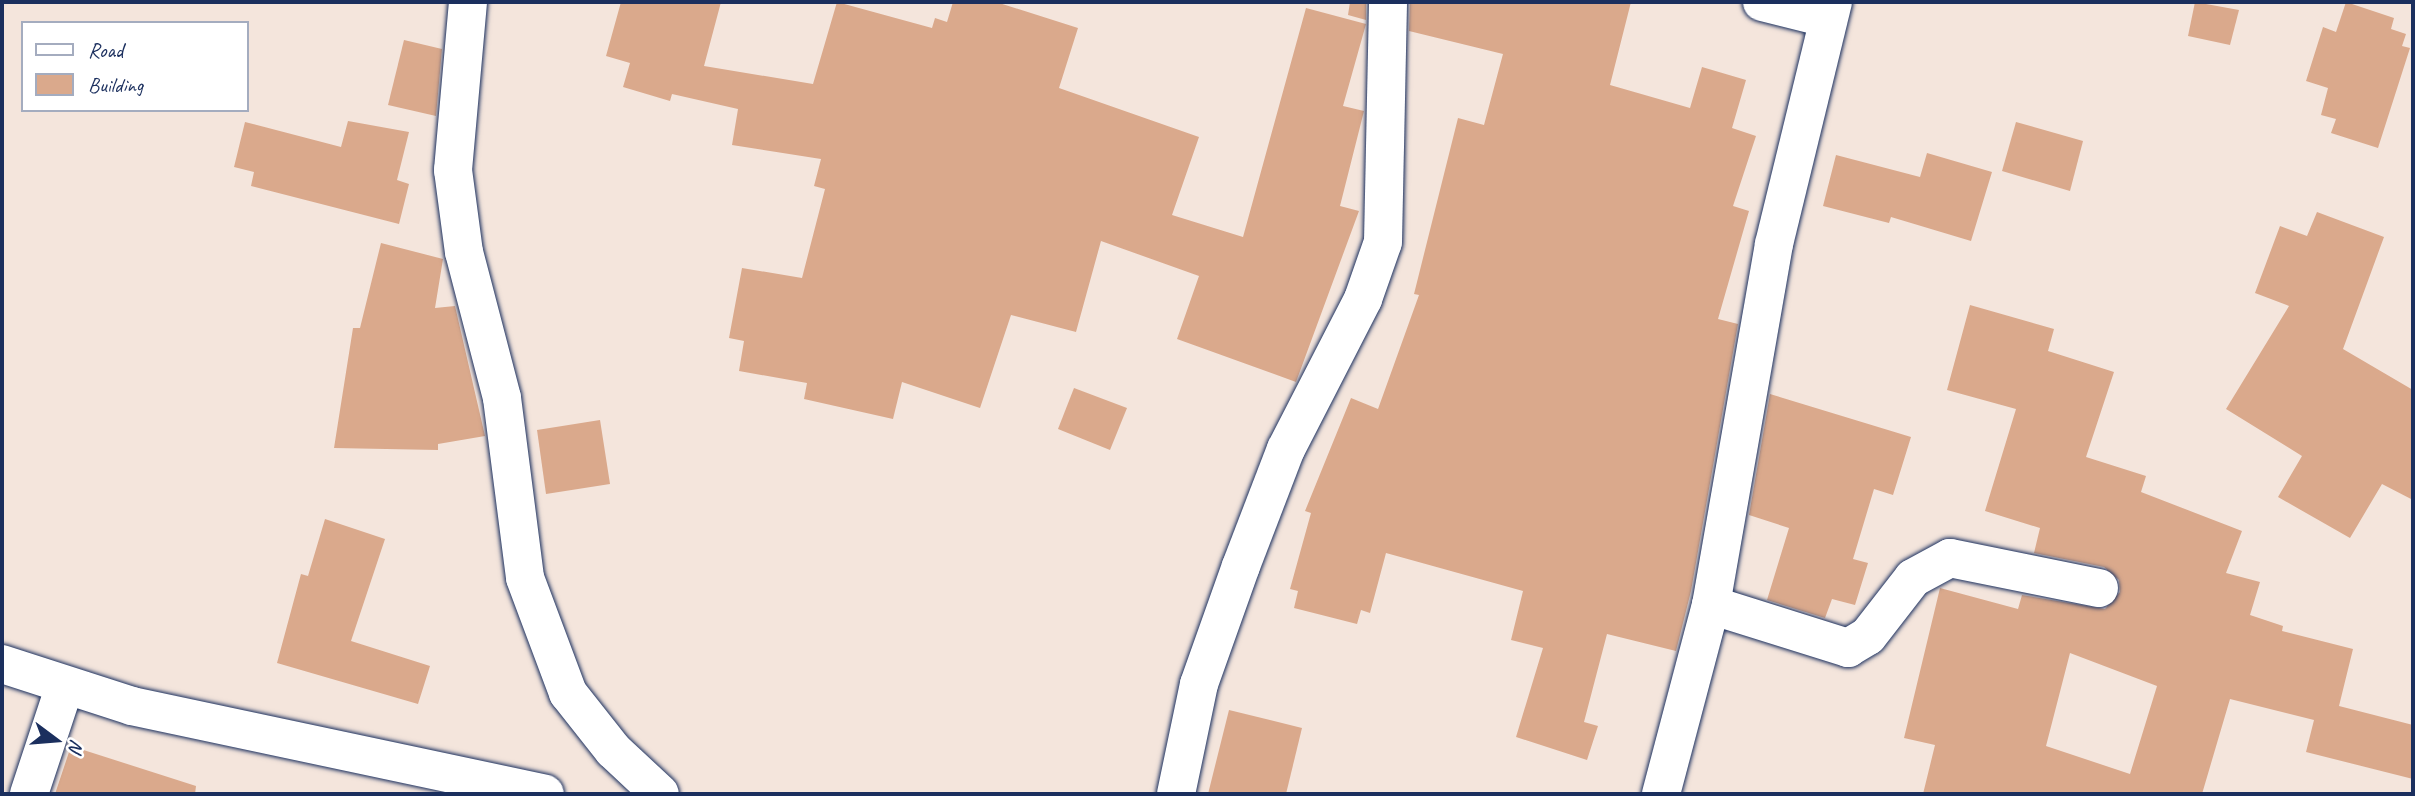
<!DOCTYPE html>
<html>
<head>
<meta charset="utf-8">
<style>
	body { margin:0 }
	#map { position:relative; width:2415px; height:796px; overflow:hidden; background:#f4e5dc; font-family:Caveat,sans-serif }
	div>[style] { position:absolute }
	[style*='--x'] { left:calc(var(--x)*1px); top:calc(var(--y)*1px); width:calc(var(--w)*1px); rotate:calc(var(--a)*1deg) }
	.building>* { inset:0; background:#daa98c }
	.roads { filter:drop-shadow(0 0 2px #1b2f5e) drop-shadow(0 0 2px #1b2f5e) }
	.street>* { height:38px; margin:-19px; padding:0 19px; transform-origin:19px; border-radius:19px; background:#fff }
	span { translate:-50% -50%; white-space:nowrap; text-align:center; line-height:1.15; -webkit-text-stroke:5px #fff; paint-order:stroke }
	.frame { position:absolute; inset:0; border:4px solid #1b2f5e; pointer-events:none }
	.legend { position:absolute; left:21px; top:21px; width:228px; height:91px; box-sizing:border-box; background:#fff; border:2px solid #a4acbf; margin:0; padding:9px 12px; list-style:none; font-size:21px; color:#1b2f5e }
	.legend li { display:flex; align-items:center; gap:14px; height:35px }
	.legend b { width:35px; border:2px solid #a4acbf }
	.north { position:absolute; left:21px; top:705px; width:70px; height:70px; -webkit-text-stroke:5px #fff; paint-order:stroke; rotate:106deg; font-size:19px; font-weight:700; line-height:28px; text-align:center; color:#1b2f5e }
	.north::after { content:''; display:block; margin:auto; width:24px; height:32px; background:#1b2f5e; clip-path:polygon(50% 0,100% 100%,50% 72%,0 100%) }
</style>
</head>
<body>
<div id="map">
	<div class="building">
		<i style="clip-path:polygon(621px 2px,721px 2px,704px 66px,813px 84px,837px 2px,932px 28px,935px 18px,947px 22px,953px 2px,996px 2px,1078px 28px,1059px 88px,1199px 137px,1172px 215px,1243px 237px,1306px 8px,1366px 24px,1343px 106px,1364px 111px,1340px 206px,1359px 211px,1296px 382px,1177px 339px,1199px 276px,1101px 241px,1076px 332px,1011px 315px,980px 408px,902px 382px,893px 419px,804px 399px,807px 383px,739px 371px,744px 341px,729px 338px,742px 268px,802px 278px,825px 189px,814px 186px,821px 159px,732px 145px,738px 109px,672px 94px,670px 101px,623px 87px,630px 63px,606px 56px)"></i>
		<i style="clip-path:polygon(1350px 2px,1366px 2px,1366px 20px,1348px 15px)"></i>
		<i style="clip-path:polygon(1410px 2px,1631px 2px,1610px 85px,1690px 108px,1702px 67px,1746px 80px,1732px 128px,1756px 136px,1733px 206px,1749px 211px,1718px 319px,1738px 324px,1691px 591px,1676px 651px,1607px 634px,1584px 722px,1598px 726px,1587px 760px,1516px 737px,1543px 648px,1511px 640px,1523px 591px,1386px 553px,1370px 613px,1361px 610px,1357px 624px,1294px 608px,1298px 591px,1290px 589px,1311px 513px,1305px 511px,1351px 398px,1378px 409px,1419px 295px,1414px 294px,1458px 118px,1484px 125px,1503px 54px,1409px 31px)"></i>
		<i style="clip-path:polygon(2195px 2px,2239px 10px,2230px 45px,2188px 36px)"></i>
		<i style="clip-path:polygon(2346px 2px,2394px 18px,2391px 29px,2406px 34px,2402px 46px,2410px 48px,2378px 148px,2331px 133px,2336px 119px,2321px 115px,2328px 88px,2306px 81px,2323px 27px,2336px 32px)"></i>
		<i style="clip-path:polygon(404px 40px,442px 49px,436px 116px,388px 105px)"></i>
		<i style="clip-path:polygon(348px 121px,409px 132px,397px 180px,409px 184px,399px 224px,251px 186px,254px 172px,234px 167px,245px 122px,341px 147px)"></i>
		<i style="clip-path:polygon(2016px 122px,2083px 141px,2070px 191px,2002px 171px)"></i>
		<i style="clip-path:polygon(1927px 153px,1992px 172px,1971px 241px,1891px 217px,1889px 223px,1823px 206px,1836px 155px,1920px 177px)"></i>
		<i style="clip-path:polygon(2317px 212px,2384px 237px,2343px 349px,2413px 390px,2413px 500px,2382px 484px,2350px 538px,2278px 497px,2302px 456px,2226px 409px,2289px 306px,2255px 293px,2280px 226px,2307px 236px)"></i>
		<i style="clip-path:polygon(381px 243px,443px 259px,435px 308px,455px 306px,485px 436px,438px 444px,438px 450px,334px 448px,353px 328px,360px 328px)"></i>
		<i style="clip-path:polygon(evenodd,1970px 305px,2054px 329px,2048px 351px,2114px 372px,2086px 457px,2146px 476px,2141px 492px,2242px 531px,2226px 573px,2260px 582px,2250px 615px,2283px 626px,2282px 631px,2353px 649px,2339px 706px,2413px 725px,2413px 779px,2306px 752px,2314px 720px,2230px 699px,2202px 794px,1923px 794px,1935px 745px,1904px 738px,1940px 588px,2018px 609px,2022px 595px,2105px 609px,2120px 592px,2119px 580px,2104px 567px,2034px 553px,2040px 528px,1985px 511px,2016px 409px,1947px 390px,1970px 305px,2070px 653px,2157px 686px,2130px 774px,2046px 746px,2070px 653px)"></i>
		<i style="clip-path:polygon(1074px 388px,1127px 408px,1110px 450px,1058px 429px)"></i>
		<i style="clip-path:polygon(1770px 394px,1911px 437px,1893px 495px,1874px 489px,1853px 559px,1868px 563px,1855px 605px,1832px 599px,1825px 618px,1767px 600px,1789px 528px,1749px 515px)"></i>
		<i style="clip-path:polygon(600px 420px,610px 484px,546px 494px,537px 430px)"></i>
		<i style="clip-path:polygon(325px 519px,385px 539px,351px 641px,430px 666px,418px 704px,277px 663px,301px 574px,308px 576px)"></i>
		<i style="clip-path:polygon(1229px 710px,1302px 728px,1286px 794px,1208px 794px)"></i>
		<i style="clip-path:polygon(71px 746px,196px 786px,195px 794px,55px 794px)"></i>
	</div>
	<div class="roads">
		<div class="street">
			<i style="--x:468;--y:2;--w:169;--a:95.1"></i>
			<i style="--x:453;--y:170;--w:83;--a:82.4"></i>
			<i style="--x:464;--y:252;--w:151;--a:75.4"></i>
			<i style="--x:502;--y:398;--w:181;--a:82.7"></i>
			<i style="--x:525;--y:578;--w:123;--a:69.5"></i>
			<i style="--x:568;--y:693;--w:73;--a:51.7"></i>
			<i style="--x:613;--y:750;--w:64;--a:43.1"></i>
			<i style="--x:1762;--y:2;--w:66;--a:14"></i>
			<i style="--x:1711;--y:605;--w:144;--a:17.4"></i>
			<i style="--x:1848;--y:648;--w:23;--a:-31"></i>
			<i style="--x:1868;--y:636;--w:73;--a:-52.2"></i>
			<i style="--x:1913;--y:578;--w:42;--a:-28.4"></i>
			<i style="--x:1950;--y:558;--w:152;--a:11.4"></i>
			<i style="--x:2;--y:664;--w:137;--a:17.9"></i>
			<i style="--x:132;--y:706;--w:422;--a:12"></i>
			<i style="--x:29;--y:794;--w:112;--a:-71.7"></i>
			<i style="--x:1176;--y:794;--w:112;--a:-78.2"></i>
			<i style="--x:1199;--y:684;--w:125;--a:-70.4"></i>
			<i style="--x:1241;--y:566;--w:125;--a:-69"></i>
			<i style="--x:1286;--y:449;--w:169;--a:-62.8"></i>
			<i style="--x:1363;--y:299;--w:60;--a:-70.7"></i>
			<i style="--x:1383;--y:242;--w:240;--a:-88.8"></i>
			<i style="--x:1661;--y:794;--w:196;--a:-75.2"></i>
			<i style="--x:1711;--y:605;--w:366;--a:-80.1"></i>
			<i style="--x:1774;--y:244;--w:249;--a:-76.3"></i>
		</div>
	</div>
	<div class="frame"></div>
	<ul class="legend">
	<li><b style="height:9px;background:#fff"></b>Road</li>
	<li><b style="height:19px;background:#daa98c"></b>Building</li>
	</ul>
	<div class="north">N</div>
</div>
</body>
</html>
